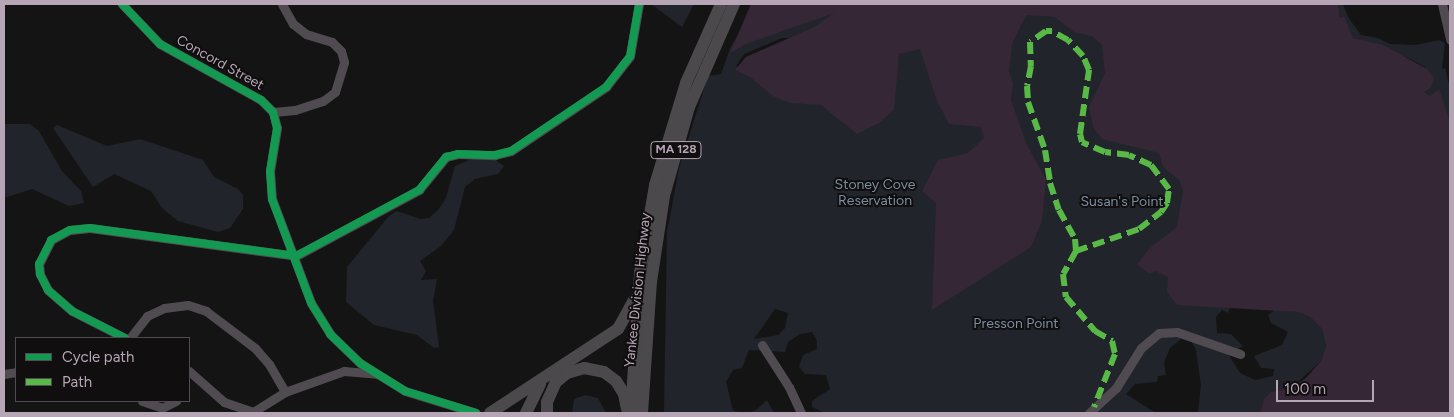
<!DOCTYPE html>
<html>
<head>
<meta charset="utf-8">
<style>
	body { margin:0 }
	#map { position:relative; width:1454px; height:417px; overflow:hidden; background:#141414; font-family:Figtree,sans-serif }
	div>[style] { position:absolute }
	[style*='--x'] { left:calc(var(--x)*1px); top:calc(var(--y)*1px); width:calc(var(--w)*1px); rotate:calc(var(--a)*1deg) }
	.green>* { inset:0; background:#21242a }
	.water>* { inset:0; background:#352736 }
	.minor>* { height:9px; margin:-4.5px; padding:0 4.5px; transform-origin:4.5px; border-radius:4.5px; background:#504b50 }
	.highway>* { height:12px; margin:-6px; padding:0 6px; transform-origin:6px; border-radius:6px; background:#4b494b }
	.quiet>* { height:6px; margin-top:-3px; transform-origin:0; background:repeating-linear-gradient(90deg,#58b947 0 12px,transparent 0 18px) }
	.cycleway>* { height:8px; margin:-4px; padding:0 4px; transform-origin:4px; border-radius:4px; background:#139951 }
	span { translate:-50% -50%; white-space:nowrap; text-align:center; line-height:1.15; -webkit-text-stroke:4px #100e0f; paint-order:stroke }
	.shield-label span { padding:1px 4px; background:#100e0f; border:1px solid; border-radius:4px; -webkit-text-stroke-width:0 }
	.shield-label { font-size:12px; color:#b6a5b4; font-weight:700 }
	.street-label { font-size:14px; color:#b6a5b4 }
	.park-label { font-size:14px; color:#7b8ea2 }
	.frame { position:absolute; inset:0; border:5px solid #b6a5b4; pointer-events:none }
	.legend { position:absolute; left:15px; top:337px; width:175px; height:65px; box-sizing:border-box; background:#100e0f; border:1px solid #524a51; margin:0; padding:6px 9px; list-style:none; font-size:15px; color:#b6a5b4 }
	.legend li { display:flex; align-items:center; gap:10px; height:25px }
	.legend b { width:25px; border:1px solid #524a51 }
	.scale { position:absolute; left:1276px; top:380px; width:98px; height:22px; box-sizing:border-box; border:2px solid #b6a5b4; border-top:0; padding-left:6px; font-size:15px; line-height:18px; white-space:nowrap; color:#b6a5b4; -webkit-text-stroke:4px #100e0f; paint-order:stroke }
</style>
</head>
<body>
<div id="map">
	<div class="green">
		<i style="clip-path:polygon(651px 4px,694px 4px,682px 27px)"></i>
		<i style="clip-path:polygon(evenodd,759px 4px,1012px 16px,1039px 8px,1100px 34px,1154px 147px,1181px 180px,1234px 299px,1228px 313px,1222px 310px,1216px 317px,1217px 333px,1231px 334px,1243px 346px,1229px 355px,1240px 373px,1255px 380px,1273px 376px,1274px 369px,1261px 368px,1254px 356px,1282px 345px,1288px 332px,1271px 323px,1268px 315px,1275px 310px,1297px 312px,1310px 317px,1322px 329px,1326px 346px,1321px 361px,1291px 388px,1450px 413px,1198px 413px,1201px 385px,1196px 350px,1191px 341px,1182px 338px,1170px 348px,1164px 363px,1166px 375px,1158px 376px,1157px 382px,1135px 384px,1126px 394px,1156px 413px,825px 413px,812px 407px,812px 401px,830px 389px,826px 375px,805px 374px,799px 367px,803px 355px,817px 349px,817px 341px,812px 332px,800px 334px,788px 342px,785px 352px,749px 350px,742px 368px,733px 370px,726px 382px,733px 410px,740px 413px,664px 413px,667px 232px,679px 168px,708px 76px,721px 74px,731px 46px,759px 4px,782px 38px,791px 38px,742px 68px,736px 66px,744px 54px,782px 38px,759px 4px,775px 309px,788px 313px,785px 328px,778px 335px,754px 339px,775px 309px)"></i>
		<i style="clip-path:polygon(1337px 4px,1343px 4px,1348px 17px,1361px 35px,1378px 38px,1390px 44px,1416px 45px,1439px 40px,1445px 43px,1442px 69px,1445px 68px,1450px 88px,1450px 124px,1422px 91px,1425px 67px,1408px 58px,1353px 38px,1343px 25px)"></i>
		<i style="clip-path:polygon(4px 124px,30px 124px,39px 131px,62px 171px,81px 191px,84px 203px,69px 206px,32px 189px,4px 198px)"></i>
		<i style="clip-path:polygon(57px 125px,107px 146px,140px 139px,203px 160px,214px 177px,238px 189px,243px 195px,243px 209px,230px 228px,218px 232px,178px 221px,162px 208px,151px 191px,114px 174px,93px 187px,53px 128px)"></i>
		<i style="clip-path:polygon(474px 158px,494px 159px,504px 166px,498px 174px,475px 179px,465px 187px,454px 230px,441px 246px,420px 261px,426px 271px,421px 280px,437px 279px,433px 301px,439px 347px,434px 348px,417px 335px,374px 325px,346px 302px,347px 267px,389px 216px,397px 211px,420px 219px,429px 218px,438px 210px,446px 198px,455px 166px)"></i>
		<i style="clip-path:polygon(585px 395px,598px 398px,606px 413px,572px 413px,574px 399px)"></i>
		<i style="clip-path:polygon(767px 400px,774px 413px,750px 413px,757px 409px)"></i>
	</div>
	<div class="water">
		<i style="clip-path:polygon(751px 4px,1338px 4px,1340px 17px,1345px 18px,1353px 38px,1383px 45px,1427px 69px,1434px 78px,1431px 88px,1423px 92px,1430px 96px,1439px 89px,1450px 122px,1450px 413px,1260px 413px,1264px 399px,1271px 392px,1289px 389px,1306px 378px,1321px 361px,1326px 346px,1322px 329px,1310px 317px,1297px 312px,1177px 305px,1167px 292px,1168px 277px,1155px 271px,1150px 274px,1137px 264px,1151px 247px,1177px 227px,1183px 191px,1179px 180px,1163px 167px,1159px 153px,1102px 139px,1093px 127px,1089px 107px,1105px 73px,1102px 45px,1092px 36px,1074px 32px,1055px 17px,1026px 15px,1012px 44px,1009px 71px,1013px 84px,1011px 100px,1027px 145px,1046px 179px,1042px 221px,1031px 247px,932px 310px,936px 203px,922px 191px,938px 160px,968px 153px,984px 138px,981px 127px,949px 124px,937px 101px,920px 49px,899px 54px,894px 110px,879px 123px,857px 134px,821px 105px,790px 103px,773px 96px,750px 77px,735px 70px,746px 57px,814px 27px,834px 13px,746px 44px,730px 53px)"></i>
	</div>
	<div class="minor">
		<i style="--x:122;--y:4;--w:55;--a:46.5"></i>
		<i style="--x:160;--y:44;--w:115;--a:29"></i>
		<i style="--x:261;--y:100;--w:17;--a:45"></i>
		<i style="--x:273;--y:112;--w:16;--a:76"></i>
		<i style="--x:277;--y:128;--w:44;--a:99.2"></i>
		<i style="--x:270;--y:171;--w:28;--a:86"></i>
		<i style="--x:272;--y:199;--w:111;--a:69.4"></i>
		<i style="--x:311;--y:303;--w:36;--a:58"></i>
		<i style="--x:330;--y:334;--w:42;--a:44"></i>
		<i style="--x:360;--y:363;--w:53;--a:31.9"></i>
		<i style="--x:405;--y:391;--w:74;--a:17.2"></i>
		<i style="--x:1442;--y:4;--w:37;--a:77"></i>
		<i style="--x:273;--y:112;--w:22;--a:-5"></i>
		<i style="--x:295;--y:110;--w:29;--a:-18"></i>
		<i style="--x:323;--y:101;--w:15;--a:-37"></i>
		<i style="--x:335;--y:92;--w:31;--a:-73"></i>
		<i style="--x:344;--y:62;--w:11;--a:-105"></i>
		<i style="--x:341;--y:51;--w:13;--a:-135"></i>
		<i style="--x:332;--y:42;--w:27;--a:-163"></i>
		<i style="--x:306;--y:34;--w:16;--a:-142"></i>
		<i style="--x:293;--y:24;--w:23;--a:-119"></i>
		<i style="--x:125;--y:338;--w:59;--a:-153"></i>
		<i style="--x:72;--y:311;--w:32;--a:-139"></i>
		<i style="--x:48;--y:290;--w:18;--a:-117"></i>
		<i style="--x:40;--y:274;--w:10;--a:-96"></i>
		<i style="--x:39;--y:264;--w:27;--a:-63"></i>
		<i style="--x:51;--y:240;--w:21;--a:-28"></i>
		<i style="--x:70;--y:230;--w:20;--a:-6"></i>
		<i style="--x:90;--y:228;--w:208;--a:7.7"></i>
		<i style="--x:296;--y:256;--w:140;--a:-28.2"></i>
		<i style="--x:419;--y:190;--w:43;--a:-50.7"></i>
		<i style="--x:446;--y:157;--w:12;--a:-14"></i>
		<i style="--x:458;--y:154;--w:37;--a:2"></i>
		<i style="--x:495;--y:155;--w:16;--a:-14"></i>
		<i style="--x:511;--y:151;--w:115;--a:-34"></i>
		<i style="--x:606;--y:87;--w:39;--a:-52"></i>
		<i style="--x:630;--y:56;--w:53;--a:-80.2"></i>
		<i style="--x:130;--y:338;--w:28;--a:-52"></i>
		<i style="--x:147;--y:316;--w:19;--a:-25"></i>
		<i style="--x:164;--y:308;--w:24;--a:-7"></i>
		<i style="--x:188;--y:305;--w:19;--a:18"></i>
		<i style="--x:206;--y:311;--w:61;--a:37.1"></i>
		<i style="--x:255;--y:348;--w:21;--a:49"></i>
		<i style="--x:269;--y:364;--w:32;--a:60"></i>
		<i style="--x:762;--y:345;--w:50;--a:57.3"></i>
		<i style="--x:789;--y:387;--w:29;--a:65"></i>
		<i style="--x:189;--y:371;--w:47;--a:41.5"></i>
		<i style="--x:224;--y:402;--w:31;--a:19"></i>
		<i style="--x:253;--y:412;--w:38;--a:-32"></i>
		<i style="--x:285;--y:392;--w:63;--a:-19.6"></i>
		<i style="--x:344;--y:371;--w:33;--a:5"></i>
		<i style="--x:4;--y:374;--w:12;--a:-9"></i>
		<i style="--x:142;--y:401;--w:21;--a:19"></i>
		<i style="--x:162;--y:408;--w:16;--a:-27"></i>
		<i style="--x:1089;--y:413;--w:37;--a:-43"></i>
		<i style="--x:1116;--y:388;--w:47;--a:-58"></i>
		<i style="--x:1141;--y:348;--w:23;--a:-40"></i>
		<i style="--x:1159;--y:333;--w:18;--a:-3"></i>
		<i style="--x:1177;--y:332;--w:67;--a:19.2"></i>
	</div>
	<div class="highway">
		<i style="--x:490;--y:413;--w:153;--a:-33.3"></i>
		<i style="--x:618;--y:329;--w:33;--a:-61"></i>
		<i style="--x:526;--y:413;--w:32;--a:-64"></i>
		<i style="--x:547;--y:413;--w:11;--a:-90"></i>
		<i style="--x:547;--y:402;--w:22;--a:-66"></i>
		<i style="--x:556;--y:382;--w:14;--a:-39"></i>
		<i style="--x:567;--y:373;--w:18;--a:-16"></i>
		<i style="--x:584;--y:368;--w:20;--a:11"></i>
		<i style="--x:604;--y:372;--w:15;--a:37"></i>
		<i style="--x:616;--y:381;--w:15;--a:58"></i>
		<i style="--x:624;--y:394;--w:15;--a:79"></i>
		<i style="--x:631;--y:413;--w:140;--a:-86.3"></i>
		<i style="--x:640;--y:273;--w:89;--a:-80.3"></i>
		<i style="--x:655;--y:185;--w:107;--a:-73.1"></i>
		<i style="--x:686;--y:83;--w:86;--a:-66.1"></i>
		<i style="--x:642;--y:413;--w:131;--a:-86.1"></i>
		<i style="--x:651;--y:282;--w:87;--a:-81.4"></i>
		<i style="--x:664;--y:196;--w:92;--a:-74.3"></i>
		<i style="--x:689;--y:107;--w:112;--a:-66.4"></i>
	</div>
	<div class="quiet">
		<i style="--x:1076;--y:251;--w:67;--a:-19.2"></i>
		<i style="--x:1139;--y:229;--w:28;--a:-38"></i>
		<i style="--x:1161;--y:212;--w:11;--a:-56"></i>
		<i style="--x:1167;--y:203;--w:14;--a:-82"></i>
		<i style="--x:1169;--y:189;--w:30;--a:-127"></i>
		<i style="--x:1151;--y:165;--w:24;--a:-156"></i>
		<i style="--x:1129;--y:155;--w:24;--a:-173"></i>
		<i style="--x:1105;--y:152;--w:25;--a:-157"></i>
		<i style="--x:1082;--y:142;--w:8;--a:-104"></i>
		<i style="--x:1080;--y:134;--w:65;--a:-82"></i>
		<i style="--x:1089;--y:70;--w:15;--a:-113"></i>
		<i style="--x:1083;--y:56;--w:22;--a:-133"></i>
		<i style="--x:1068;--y:40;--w:18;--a:-151"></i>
		<i style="--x:1052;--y:31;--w:6;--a:180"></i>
		<i style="--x:1046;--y:31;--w:19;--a:145"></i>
		<i style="--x:1030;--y:42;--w:24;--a:88"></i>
		<i style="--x:1031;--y:66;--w:20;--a:101"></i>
		<i style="--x:1027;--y:86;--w:16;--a:86"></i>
		<i style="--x:1028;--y:102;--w:51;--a:70.5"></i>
		<i style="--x:1045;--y:150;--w:33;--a:81"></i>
		<i style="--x:1050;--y:183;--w:28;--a:72"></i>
		<i style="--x:1059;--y:210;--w:33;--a:61"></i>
		<i style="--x:1075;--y:239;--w:12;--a:85"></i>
		<i style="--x:1076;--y:251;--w:26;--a:119"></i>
		<i style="--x:1063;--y:274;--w:23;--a:83"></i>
		<i style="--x:1066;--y:297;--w:45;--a:49.5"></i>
		<i style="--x:1095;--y:331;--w:20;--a:30"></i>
		<i style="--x:1112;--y:341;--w:13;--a:77"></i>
		<i style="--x:1115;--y:354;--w:57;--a:111.6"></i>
	</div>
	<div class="cycleway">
		<i style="--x:122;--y:4;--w:55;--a:46.5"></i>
		<i style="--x:160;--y:44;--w:115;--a:29"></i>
		<i style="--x:261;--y:100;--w:17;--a:45"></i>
		<i style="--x:273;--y:112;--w:16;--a:76"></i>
		<i style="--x:277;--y:128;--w:44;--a:99.2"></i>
		<i style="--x:270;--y:171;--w:28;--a:86"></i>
		<i style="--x:272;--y:199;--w:111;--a:69.4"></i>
		<i style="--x:311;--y:303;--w:36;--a:58"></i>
		<i style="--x:330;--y:334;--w:42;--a:44"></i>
		<i style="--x:360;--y:363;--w:53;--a:31.9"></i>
		<i style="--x:405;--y:391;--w:74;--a:17.2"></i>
		<i style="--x:125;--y:338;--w:59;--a:-153"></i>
		<i style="--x:72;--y:311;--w:32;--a:-139"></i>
		<i style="--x:48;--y:290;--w:18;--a:-117"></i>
		<i style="--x:40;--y:274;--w:10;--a:-96"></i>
		<i style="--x:39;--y:264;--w:27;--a:-63"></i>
		<i style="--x:51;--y:240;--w:21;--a:-28"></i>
		<i style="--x:70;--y:230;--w:20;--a:-6"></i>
		<i style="--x:90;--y:228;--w:208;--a:7.7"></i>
		<i style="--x:296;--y:256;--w:140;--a:-28.2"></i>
		<i style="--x:419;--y:190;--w:43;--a:-50.7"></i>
		<i style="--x:446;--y:157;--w:12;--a:-14"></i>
		<i style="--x:458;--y:154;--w:37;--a:2"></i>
		<i style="--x:495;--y:155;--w:16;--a:-14"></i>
		<i style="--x:511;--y:151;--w:115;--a:-34"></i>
		<i style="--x:606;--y:87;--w:39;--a:-52"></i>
		<i style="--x:630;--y:56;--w:53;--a:-80.2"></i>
	</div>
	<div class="shield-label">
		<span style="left:676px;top:150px">MA 128</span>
	</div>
	<div class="street-label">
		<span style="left:220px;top:63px;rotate:29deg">Concord Street</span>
		<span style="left:638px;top:290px;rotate:-84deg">Yankee Division Highway</span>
	</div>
	<div class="park-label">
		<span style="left:875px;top:193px">Stoney Cove<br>Reservation</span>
		<span style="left:1122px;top:202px">Susan's Point</span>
		<span style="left:1016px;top:324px">Presson Point</span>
	</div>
	<div class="frame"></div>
	<ul class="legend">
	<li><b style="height:6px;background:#139951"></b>Cycle path</li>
	<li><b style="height:6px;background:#58b947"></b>Path</li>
	</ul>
	<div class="scale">100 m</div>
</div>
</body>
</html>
